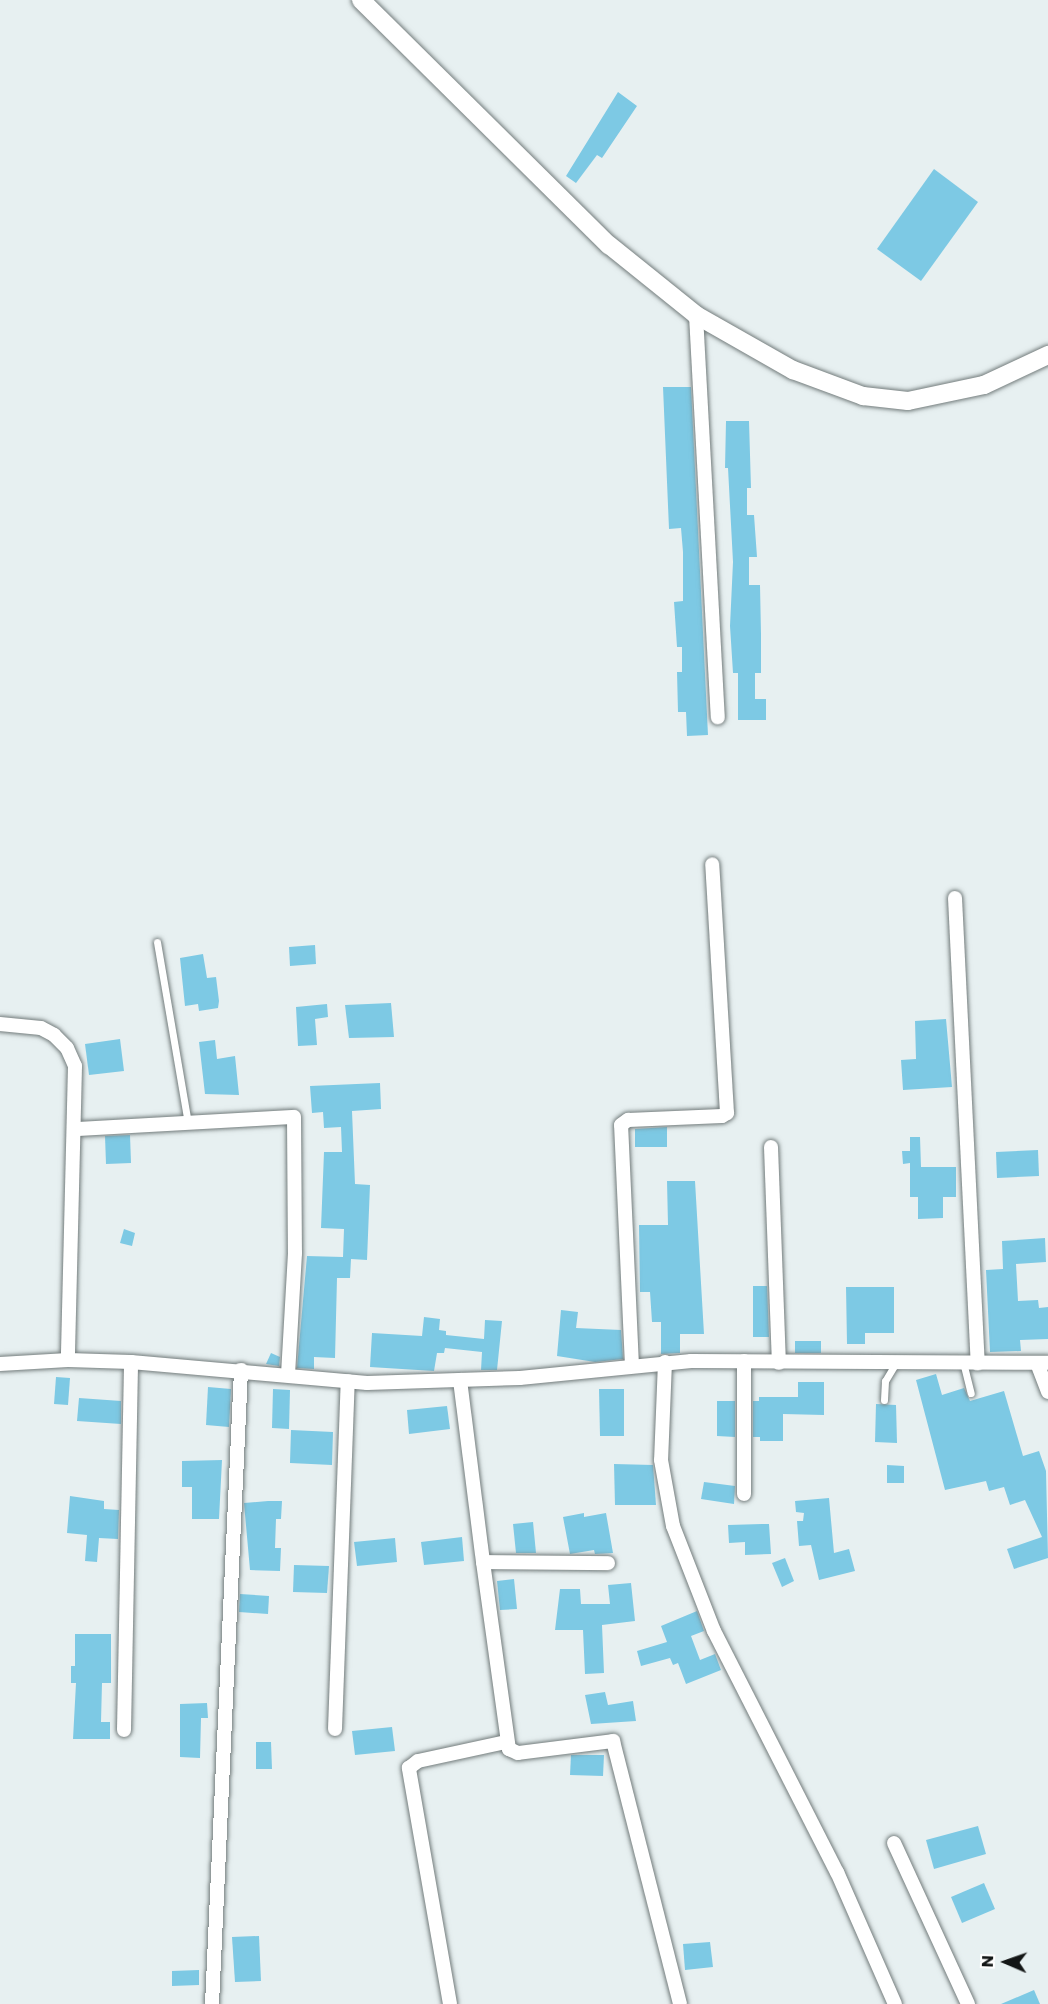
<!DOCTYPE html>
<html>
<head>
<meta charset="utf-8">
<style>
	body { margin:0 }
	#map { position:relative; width:1048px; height:2004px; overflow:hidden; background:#e7f0f1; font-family:Poppins,sans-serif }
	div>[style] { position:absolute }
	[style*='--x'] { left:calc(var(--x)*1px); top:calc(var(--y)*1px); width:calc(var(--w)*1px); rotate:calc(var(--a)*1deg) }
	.building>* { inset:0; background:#7dc9e4 }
	.roads { filter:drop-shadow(0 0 2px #737c7c) drop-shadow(0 0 2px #737c7c) }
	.service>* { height:7px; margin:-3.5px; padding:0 3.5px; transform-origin:3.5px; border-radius:3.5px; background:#fff }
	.minor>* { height:14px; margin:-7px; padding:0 7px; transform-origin:7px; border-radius:7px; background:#fff }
	.tertiary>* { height:18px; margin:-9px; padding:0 9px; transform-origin:9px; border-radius:9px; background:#fff }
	span { translate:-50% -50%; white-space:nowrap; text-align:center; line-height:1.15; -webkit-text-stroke:6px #fff; paint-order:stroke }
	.north { position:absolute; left:976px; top:1932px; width:60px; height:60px; -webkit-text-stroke:4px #fff; paint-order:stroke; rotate:272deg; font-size:16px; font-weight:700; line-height:24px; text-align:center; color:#131616 }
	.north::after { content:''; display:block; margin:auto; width:21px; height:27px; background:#131616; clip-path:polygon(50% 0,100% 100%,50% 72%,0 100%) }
</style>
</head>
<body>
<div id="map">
	<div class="building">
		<i style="clip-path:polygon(618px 92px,637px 106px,602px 158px,597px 155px,576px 183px,566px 176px)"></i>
		<i style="clip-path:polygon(934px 169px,978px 202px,921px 281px,877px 249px)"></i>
		<i style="clip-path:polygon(663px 387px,691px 387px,708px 735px,687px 736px,686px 712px,678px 712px,677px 672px,682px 672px,682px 647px,677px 647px,674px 602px,683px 601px,683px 552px,681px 528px,669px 529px)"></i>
		<i style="clip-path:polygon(726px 421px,749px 421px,751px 488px,747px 488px,747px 515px,754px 515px,757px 557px,749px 557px,749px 585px,760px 585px,761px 634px,761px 673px,755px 673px,755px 699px,766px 699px,766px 720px,738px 720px,738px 673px,733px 673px,730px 626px,733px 562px,728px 468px,725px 468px)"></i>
		<i style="clip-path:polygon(315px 945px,316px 964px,290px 966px,289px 947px)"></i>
		<i style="clip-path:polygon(203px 954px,207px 978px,216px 977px,219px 1001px,218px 1008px,199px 1011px,198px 1004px,185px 1006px,180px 958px)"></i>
		<i style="clip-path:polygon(391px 1003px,394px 1037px,349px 1038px,345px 1005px)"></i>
		<i style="clip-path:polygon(327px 1004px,328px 1017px,315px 1019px,317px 1045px,298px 1046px,296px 1007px)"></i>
		<i style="clip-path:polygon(946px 1019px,952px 1087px,903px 1090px,901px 1060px,916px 1059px,915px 1021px)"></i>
		<i style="clip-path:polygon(120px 1039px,124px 1071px,89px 1075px,85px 1044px)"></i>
		<i style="clip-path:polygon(215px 1040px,217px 1059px,235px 1056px,239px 1095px,205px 1094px,199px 1042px)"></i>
		<i style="clip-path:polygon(380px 1083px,381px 1109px,352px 1111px,355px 1184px,370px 1185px,367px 1260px,351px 1259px,350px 1278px,337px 1278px,335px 1358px,314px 1357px,314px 1369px,297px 1368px,307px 1256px,343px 1257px,344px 1229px,321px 1228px,324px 1152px,342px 1152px,341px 1127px,324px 1128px,323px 1112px,312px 1113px,310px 1086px)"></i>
		<i style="clip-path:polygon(667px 1127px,667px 1147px,635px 1147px,635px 1129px)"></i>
		<i style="clip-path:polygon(130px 1135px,131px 1163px,106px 1164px,105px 1136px)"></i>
		<i style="clip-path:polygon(910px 1137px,920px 1137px,921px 1167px,956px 1167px,956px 1197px,943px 1197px,943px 1218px,918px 1219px,918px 1197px,910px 1197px,910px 1163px,903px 1164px,902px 1151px,910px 1151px)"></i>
		<i style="clip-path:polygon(1038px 1150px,1039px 1176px,997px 1178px,996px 1152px)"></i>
		<i style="clip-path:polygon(667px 1181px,695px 1181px,704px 1334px,680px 1334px,680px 1353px,661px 1354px,661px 1322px,652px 1322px,650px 1292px,640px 1292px,639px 1225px,668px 1225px)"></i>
		<i style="clip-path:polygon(124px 1229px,135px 1233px,132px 1246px,120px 1243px)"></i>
		<i style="clip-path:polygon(1045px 1238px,1046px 1262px,1016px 1264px,1018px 1301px,1038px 1300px,1039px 1308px,1048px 1307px,1048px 1339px,1020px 1340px,1021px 1351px,990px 1352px,986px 1270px,1003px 1269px,1002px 1241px)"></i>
		<i style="clip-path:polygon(753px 1286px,767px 1286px,769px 1337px,753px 1337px)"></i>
		<i style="clip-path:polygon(846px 1287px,894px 1287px,894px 1333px,865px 1333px,865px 1344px,847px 1344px)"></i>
		<i style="clip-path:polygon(561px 1310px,578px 1312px,576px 1328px,621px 1330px,623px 1359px,595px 1362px,557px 1356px)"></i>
		<i style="clip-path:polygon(424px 1317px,440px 1319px,439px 1330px,446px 1331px,446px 1335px,484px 1339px,485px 1320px,502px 1321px,497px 1370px,481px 1370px,482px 1352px,445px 1348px,444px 1353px,437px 1353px,434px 1371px,370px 1367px,372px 1333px,422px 1336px)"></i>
		<i style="clip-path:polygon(795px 1341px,821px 1341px,821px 1353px,795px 1353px)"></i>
		<i style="clip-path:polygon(271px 1353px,280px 1357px,279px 1366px,266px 1364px)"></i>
		<i style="clip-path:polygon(936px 1374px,942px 1395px,964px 1388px,970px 1401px,1004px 1391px,1023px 1456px,1039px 1451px,1046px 1471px,1048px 1558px,1014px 1569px,1007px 1549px,1042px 1537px,1025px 1500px,1010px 1505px,1004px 1487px,989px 1491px,986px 1481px,945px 1490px,916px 1380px)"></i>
		<i style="clip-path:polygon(56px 1377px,70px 1378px,68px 1405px,54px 1404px)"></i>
		<i style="clip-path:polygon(798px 1382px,824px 1382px,824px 1415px,783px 1414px,783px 1441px,760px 1441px,760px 1437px,753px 1437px,753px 1401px,759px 1401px,759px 1397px,798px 1397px)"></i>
		<i style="clip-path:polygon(208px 1387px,231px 1389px,229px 1427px,206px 1425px)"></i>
		<i style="clip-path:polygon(273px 1389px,290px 1390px,289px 1429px,272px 1428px)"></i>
		<i style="clip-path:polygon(599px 1389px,624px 1389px,624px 1436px,600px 1436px)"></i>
		<i style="clip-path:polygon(79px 1398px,121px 1401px,121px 1424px,77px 1421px)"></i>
		<i style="clip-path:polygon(717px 1401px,735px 1401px,735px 1437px,717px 1436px)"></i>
		<i style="clip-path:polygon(876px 1404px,896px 1405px,897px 1443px,875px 1442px)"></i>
		<i style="clip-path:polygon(447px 1406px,450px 1429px,409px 1434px,407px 1410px)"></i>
		<i style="clip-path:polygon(291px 1430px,333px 1432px,332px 1465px,290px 1463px)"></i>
		<i style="clip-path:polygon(222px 1460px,219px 1519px,192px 1519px,192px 1487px,182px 1487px,182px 1461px)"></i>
		<i style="clip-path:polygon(614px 1464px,653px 1465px,656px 1505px,615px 1505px)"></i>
		<i style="clip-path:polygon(887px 1465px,904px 1466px,904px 1483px,887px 1483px)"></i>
		<i style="clip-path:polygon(704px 1482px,735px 1486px,734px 1504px,701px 1499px)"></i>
		<i style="clip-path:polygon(70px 1496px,104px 1501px,104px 1509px,119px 1510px,118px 1539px,99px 1538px,97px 1562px,85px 1561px,87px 1535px,67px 1533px)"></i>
		<i style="clip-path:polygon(829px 1498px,834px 1553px,849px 1549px,855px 1571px,819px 1580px,811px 1545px,799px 1546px,797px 1521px,803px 1521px,804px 1513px,796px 1512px,795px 1501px)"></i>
		<i style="clip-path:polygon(268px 1501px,282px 1501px,281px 1519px,276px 1519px,275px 1548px,281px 1548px,280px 1571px,250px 1570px,244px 1503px)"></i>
		<i style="clip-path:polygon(584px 1513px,584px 1517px,606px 1513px,613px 1553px,595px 1554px,594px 1550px,570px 1554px,563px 1517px)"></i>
		<i style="clip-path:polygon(533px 1522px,536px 1553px,516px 1553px,513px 1524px)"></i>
		<i style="clip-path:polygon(762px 1524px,769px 1524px,771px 1554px,745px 1555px,745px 1542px,729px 1543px,728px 1525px)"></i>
		<i style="clip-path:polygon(462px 1537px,464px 1561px,424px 1565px,421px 1542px)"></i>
		<i style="clip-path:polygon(395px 1538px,397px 1562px,357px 1566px,354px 1542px)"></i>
		<i style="clip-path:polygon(785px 1558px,794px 1581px,782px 1587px,772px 1563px)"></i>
		<i style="clip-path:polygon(294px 1565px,329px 1566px,327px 1593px,293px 1592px)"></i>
		<i style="clip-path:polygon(514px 1579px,517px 1609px,500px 1610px,497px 1581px)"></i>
		<i style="clip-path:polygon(631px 1583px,635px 1621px,602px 1625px,604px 1673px,585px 1674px,583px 1630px,555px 1630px,560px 1589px,580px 1589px,581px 1604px,610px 1604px,608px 1585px)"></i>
		<i style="clip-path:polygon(240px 1594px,269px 1596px,268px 1614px,239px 1612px)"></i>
		<i style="clip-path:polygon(697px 1611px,704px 1631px,691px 1636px,700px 1660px,715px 1654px,721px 1670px,686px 1684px,678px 1663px,673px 1665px,670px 1658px,641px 1666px,637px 1651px,667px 1642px,661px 1626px)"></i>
		<i style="clip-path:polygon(75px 1634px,111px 1634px,111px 1683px,102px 1683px,101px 1722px,110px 1722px,110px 1739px,73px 1739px,76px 1683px,71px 1683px,71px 1666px,75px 1666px)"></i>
		<i style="clip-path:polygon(605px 1692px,608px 1705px,633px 1701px,636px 1721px,591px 1724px,585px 1695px)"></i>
		<i style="clip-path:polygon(207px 1703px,208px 1718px,201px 1718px,200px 1758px,180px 1757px,180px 1704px)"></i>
		<i style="clip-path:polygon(392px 1727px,395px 1751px,355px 1755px,352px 1731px)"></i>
		<i style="clip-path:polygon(256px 1742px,271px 1742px,272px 1769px,256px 1769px)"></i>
		<i style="clip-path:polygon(571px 1755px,604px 1755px,603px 1776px,570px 1775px)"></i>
		<i style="clip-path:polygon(978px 1826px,986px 1854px,934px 1869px,926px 1840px)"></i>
		<i style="clip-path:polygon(984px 1883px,995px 1909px,962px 1923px,951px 1897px)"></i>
		<i style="clip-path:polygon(259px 1936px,261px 1981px,235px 1982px,232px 1937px)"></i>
		<i style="clip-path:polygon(710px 1942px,713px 1967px,685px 1970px,683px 1944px)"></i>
		<i style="clip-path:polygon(199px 1970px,199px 1985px,172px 1986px,172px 1971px)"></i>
		<i style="clip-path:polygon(1034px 1990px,1040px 2004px,1001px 2004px)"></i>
	</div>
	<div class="roads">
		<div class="service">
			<i style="--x:157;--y:942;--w:185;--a:80.3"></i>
			<i style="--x:963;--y:1362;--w:32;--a:76"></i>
			<i style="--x:884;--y:1400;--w:19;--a:-87"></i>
			<i style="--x:885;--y:1381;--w:21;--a:-59"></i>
		</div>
		<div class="minor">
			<i style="--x:696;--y:315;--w:403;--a:86.9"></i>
			<i style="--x:955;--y:898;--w:466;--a:87.2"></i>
			<i style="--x:0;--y:1024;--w:41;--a:5.6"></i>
			<i style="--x:41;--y:1028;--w:15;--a:28"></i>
			<i style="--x:54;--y:1035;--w:18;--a:45"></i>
			<i style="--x:67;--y:1048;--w:20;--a:66"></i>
			<i style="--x:75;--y:1066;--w:294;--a:91.4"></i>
			<i style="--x:76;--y:1129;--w:218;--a:-3.2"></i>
			<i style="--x:294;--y:1117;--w:136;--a:89.6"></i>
			<i style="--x:295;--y:1253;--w:121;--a:93.3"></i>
			<i style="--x:771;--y:1147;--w:216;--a:87.9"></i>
			<i style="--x:665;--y:1362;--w:98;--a:92.3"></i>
			<i style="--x:661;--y:1460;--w:67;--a:79.7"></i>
			<i style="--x:673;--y:1526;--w:113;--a:68.7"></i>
			<i style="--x:714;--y:1631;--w:271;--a:63"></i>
			<i style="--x:837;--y:1872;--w:144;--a:66.3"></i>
			<i style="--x:1037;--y:1363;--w:31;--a:69"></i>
			<i style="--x:0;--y:1364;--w:68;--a:-3.4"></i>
			<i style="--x:68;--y:1360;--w:63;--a:1.8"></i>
			<i style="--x:131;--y:1362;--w:237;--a:5.1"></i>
			<i style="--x:367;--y:1383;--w:153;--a:-1.9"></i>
			<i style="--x:520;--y:1378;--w:172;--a:-5.7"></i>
			<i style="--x:691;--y:1361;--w:357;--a:0.3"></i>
			<i style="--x:632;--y:1366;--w:241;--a:-92.6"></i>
			<i style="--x:621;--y:1125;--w:9;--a:-36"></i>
			<i style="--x:628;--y:1120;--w:94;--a:-2.4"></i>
			<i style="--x:722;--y:1116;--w:6;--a:-31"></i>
			<i style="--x:727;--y:1113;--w:249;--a:-93.4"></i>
			<i style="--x:460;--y:1380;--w:183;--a:82.8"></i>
			<i style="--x:483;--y:1562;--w:125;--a:0.5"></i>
			<i style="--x:744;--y:1494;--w:133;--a:-90"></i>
			<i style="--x:483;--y:1562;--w:189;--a:82.1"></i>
			<i style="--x:509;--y:1749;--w:10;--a:24"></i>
			<i style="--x:518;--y:1753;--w:96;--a:-7.2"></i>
			<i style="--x:613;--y:1741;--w:271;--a:75.7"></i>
			<i style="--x:335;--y:1729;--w:348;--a:-87.9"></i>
			<i style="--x:124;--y:1730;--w:368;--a:-88.9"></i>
			<i style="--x:894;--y:1843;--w:177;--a:65.3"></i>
			<i style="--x:212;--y:2004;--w:635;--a:-87.38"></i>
			<i style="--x:450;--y:2004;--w:240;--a:-99.9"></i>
			<i style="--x:409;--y:1768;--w:11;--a:-38"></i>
			<i style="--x:418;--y:1761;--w:90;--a:-12.2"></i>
		</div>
		<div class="tertiary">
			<i style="--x:361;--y:0;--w:349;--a:44.7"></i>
			<i style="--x:609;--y:245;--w:112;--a:38.8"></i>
			<i style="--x:696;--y:315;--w:112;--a:29.6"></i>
			<i style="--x:793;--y:370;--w:75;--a:20.4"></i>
			<i style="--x:863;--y:396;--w:45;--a:6.3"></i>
			<i style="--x:908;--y:401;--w:78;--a:-11.9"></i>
			<i style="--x:984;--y:385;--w:71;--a:-25.1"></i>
		</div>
	</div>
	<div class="north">N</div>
</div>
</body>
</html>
